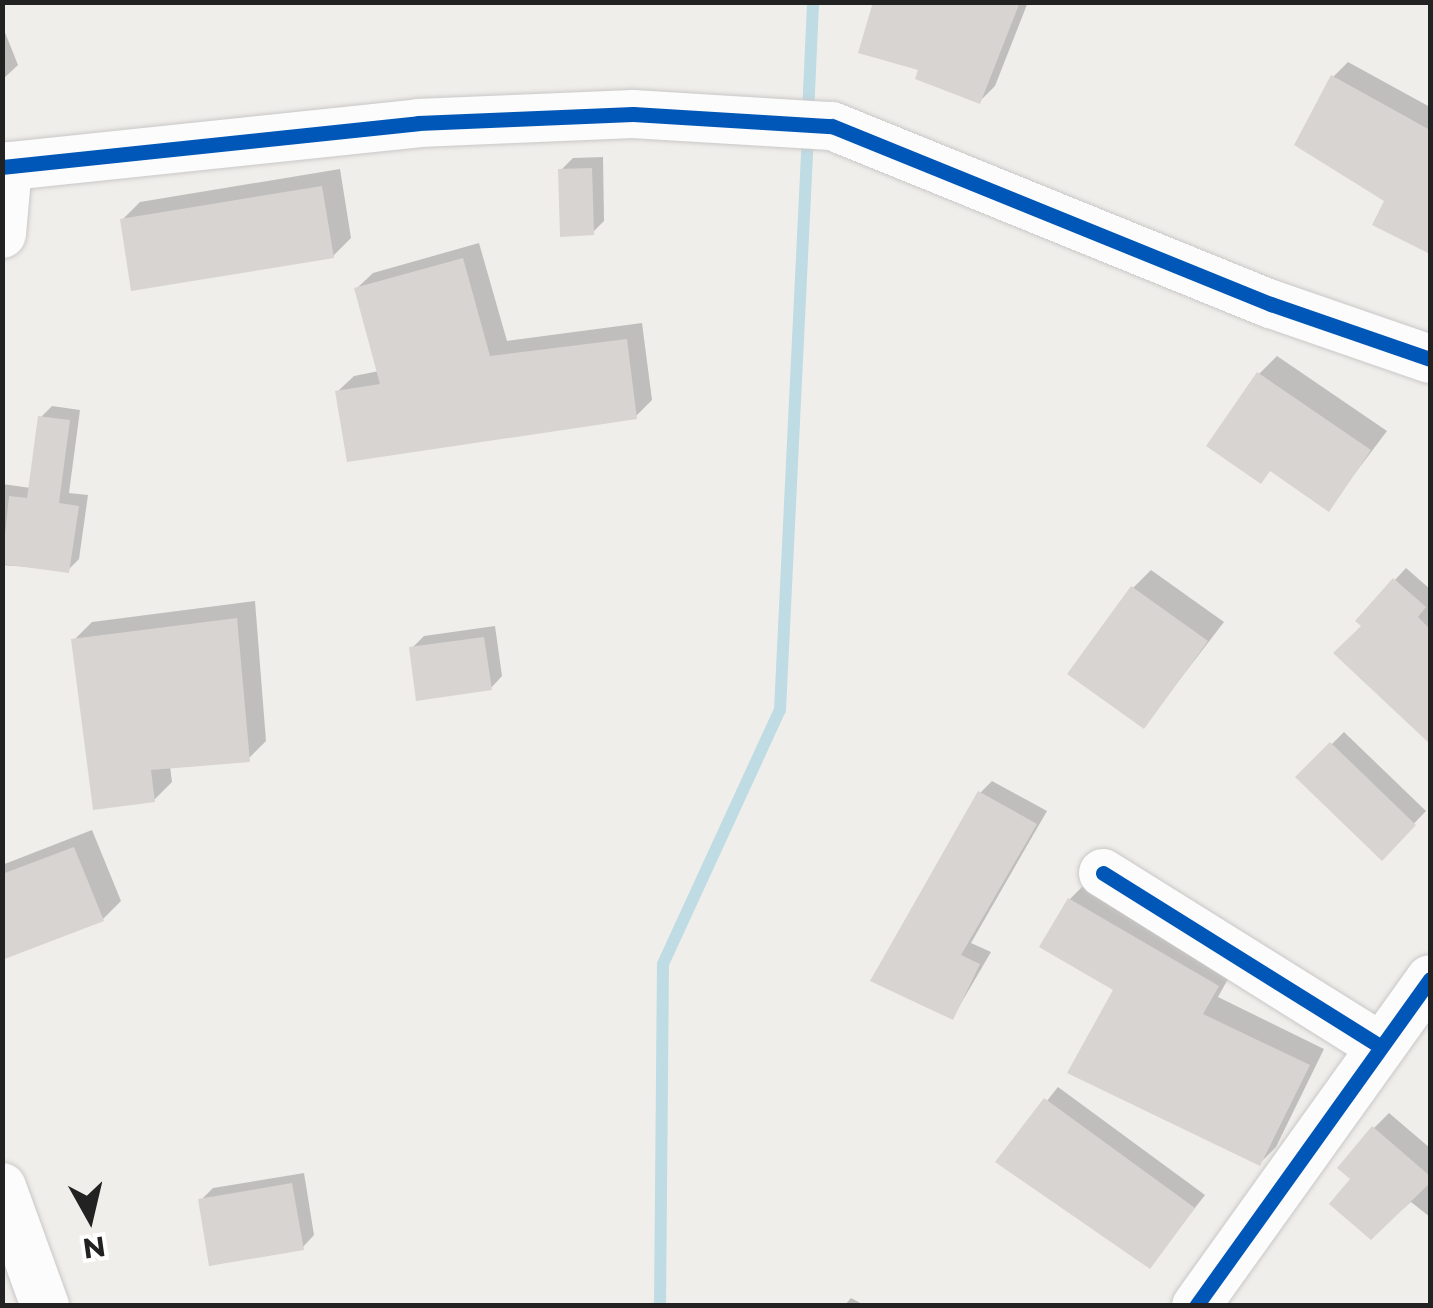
<!DOCTYPE html>
<html>
<head>
<meta charset="utf-8">
<style>
	body { margin:0 }
	#map { position:relative; width:1433px; height:1308px; overflow:hidden; background:#f0eeeb; font-family:Montserrat,sans-serif }
	div>[style] { position:absolute }
	[style*='--x'] { left:calc(var(--x)*1px); top:calc(var(--y)*1px); width:calc(var(--w)*1px); rotate:calc(var(--a)*1deg) }
	.shadow>* { inset:0; background:#0003 }
	.stream>* { height:12px; margin:-6px; padding:0 6px; transform-origin:6px; border-radius:6px; background:#bfdbe3 }
	.building>* { inset:0; background:#d7d4d2 }
	.roads { filter:drop-shadow(0 0 2px #c9c8c7) drop-shadow(0 0 2px #c9c8c7) }
	.minor>* { height:48px; margin:-24px; padding:0 24px; transform-origin:24px; border-radius:24px; background:#fdfcfc }
	.cycleway>* { height:15px; margin:-7.5px; padding:0 7.5px; transform-origin:7.5px; border-radius:7.5px; background:#0057b8 }
	span { translate:-50% -50%; white-space:nowrap; text-align:center; line-height:1.15; -webkit-text-stroke:8px #fff; paint-order:stroke }
	.frame { position:absolute; inset:0; border:5px solid #222; pointer-events:none }
	.north { position:absolute; left:40px; top:1168px; width:100px; height:100px; -webkit-text-stroke:8px #fff; paint-order:stroke; rotate:172deg; font-size:28px; font-weight:700; line-height:40px; text-align:center; color:#222 }
	.north::after { content:''; display:block; margin:auto; width:35px; height:45px; background:#222; clip-path:polygon(50% 0,100% 100%,50% 72%,0 100%) }
</style>
</head>
<body>
<div id="map">
	<div class="shadow">
		<i style="clip-path:polygon(875px 2px,1028px 2px,995px 86px,980px 101px,922px 69px)"></i>
		<i style="clip-path:polygon(2px 25px,18px 65px,2px 80px)"></i>
		<i style="clip-path:polygon(1348px 62px,1430px 107px,1430px 251px,1375px 224px,1388px 200px,1333px 77px)"></i>
		<i style="clip-path:polygon(603px 157px,604px 221px,592px 233px,561px 170px,573px 158px)"></i>
		<i style="clip-path:polygon(340px 169px,351px 238px,333px 256px,122px 220px,140px 202px)"></i>
		<i style="clip-path:polygon(479px 243px,507px 341px,642px 323px,652px 400px,636px 416px,337px 392px,354px 376px,379px 371px,356px 289px,373px 273px)"></i>
		<i style="clip-path:polygon(1277px 356px,1387px 431px,1328px 509px,1271px 470px,1259px 374px)"></i>
		<i style="clip-path:polygon(52px 406px,80px 410px,69px 493px,88px 495px,79px 559px,68px 570px,2px 565px,2px 484px,31px 488px,41px 417px)"></i>
		<i style="clip-path:polygon(1406px 568px,1430px 589px,1430px 721px,1420px 731px,1358px 620px)"></i>
		<i style="clip-path:polygon(1151px 570px,1224px 622px,1144px 726px,1133px 588px)"></i>
		<i style="clip-path:polygon(255px 601px,266px 741px,248px 759px,170px 766px,172px 782px,154px 800px,74px 640px,92px 622px)"></i>
		<i style="clip-path:polygon(495px 626px,502px 676px,491px 688px,412px 648px,424px 636px)"></i>
		<i style="clip-path:polygon(1344px 732px,1426px 811px,1382px 857px,1299px 777px)"></i>
		<i style="clip-path:polygon(992px 781px,1047px 811px,971px 943px,991px 952px,953px 1017px,980px 793px)"></i>
		<i style="clip-path:polygon(92px 830px,121px 901px,103px 919px,2px 953px,2px 865px)"></i>
		<i style="clip-path:polygon(1086px 883px,1233px 970px,1218px 997px,1324px 1049px,1276px 1147px,1260px 1163px,1117px 989px,1070px 899px)"></i>
		<i style="clip-path:polygon(1058px 1087px,1205px 1195px,1150px 1266px,998px 1162px)"></i>
		<i style="clip-path:polygon(1389px 1113px,1430px 1148px,1430px 1217px,1411px 1202px,1371px 1236px,1353px 1179px,1374px 1128px)"></i>
		<i style="clip-path:polygon(304px 1173px,314px 1235px,303px 1247px,201px 1200px,213px 1188px)"></i>
		<i style="clip-path:polygon(851px 1298px,866px 1306px,844px 1306px)"></i>
	</div>
	<div class="stream">
		<i style="--x:808;--y:114;--w:112;--a:-87.4"></i>
		<i style="--x:660;--y:1306;--w:342;--a:-89.5"></i>
		<i style="--x:663;--y:964;--w:280;--a:-65.3"></i>
		<i style="--x:780;--y:710;--w:577;--a:-87.22"></i>
	</div>
	<div class="building">
		<i style="clip-path:polygon(873px 2px,1020px 2px,980px 104px,915px 79px,918px 70px,858px 53px)"></i>
		<i style="clip-path:polygon(1331px 75px,1430px 130px,1430px 254px,1372px 225px,1384px 201px,1294px 145px)"></i>
		<i style="clip-path:polygon(592px 168px,594px 235px,560px 237px,558px 169px)"></i>
		<i style="clip-path:polygon(322px 186px,334px 258px,131px 291px,120px 219px)"></i>
		<i style="clip-path:polygon(463px 258px,490px 356px,627px 339px,637px 419px,347px 462px,335px 391px,380px 384px,354px 288px)"></i>
		<i style="clip-path:polygon(1257px 372px,1371px 450px,1329px 512px,1270px 471px,1261px 484px,1206px 446px)"></i>
		<i style="clip-path:polygon(38px 416px,70px 420px,59px 503px,79px 506px,69px 573px,2px 564px,9px 496px,27px 498px)"></i>
		<i style="clip-path:polygon(1393px 578px,1426px 607px,1418px 617px,1430px 629px,1430px 744px,1333px 653px,1361px 626px,1355px 621px)"></i>
		<i style="clip-path:polygon(1131px 586px,1208px 641px,1144px 729px,1067px 674px)"></i>
		<i style="clip-path:polygon(237px 618px,250px 762px,151px 770px,155px 802px,93px 810px,71px 639px)"></i>
		<i style="clip-path:polygon(484px 637px,492px 690px,416px 701px,409px 647px)"></i>
		<i style="clip-path:polygon(1330px 742px,1416px 825px,1382px 861px,1295px 777px)"></i>
		<i style="clip-path:polygon(978px 791px,1037px 824px,961px 955px,980px 964px,953px 1020px,870px 981px)"></i>
		<i style="clip-path:polygon(74px 847px,104px 921px,2px 960px,2px 874px)"></i>
		<i style="clip-path:polygon(1068px 898px,1219px 986px,1203px 1014px,1310px 1065px,1260px 1166px,1067px 1073px,1113px 990px,1039px 947px)"></i>
		<i style="clip-path:polygon(1044px 1098px,1195px 1208px,1150px 1269px,995px 1162px)"></i>
		<i style="clip-path:polygon(1372px 1126px,1430px 1176px,1430px 1183px,1371px 1240px,1329px 1204px,1350px 1179px,1337px 1168px)"></i>
		<i style="clip-path:polygon(292px 1183px,304px 1250px,209px 1266px,198px 1199px)"></i>
	</div>
	<div class="roads">
		<div class="minor">
			<i style="--x:2;--y:167;--w:418;--a:-6"></i>
			<i style="--x:418;--y:123;--w:215;--a:-2.4"></i>
			<i style="--x:633;--y:114;--w:199;--a:3.5"></i>
			<i style="--x:832;--y:126;--w:474;--a:22.1"></i>
			<i style="--x:1271;--y:304;--w:168;--a:19.1"></i>
			<i style="--x:2;--y:234;--w:68;--a:-85"></i>
			<i style="--x:1103;--y:873;--w:327;--a:32"></i>
			<i style="--x:2;--y:1187;--w:127;--a:70.1"></i>
			<i style="--x:1196;--y:1306;--w:402;--a:-54.4"></i>
		</div>
	</div>
	<div class="cycleway">
		<i style="--x:2;--y:167;--w:418;--a:-6"></i>
		<i style="--x:418;--y:123;--w:215;--a:-2.4"></i>
		<i style="--x:633;--y:114;--w:199;--a:3.5"></i>
		<i style="--x:832;--y:126;--w:474;--a:22.1"></i>
		<i style="--x:1271;--y:304;--w:168;--a:19.1"></i>
		<i style="--x:1103;--y:873;--w:327;--a:32"></i>
		<i style="--x:1196;--y:1306;--w:402;--a:-54.4"></i>
	</div>
	<div class="frame"></div>
	<div class="north">N</div>
</div>
</body>
</html>
